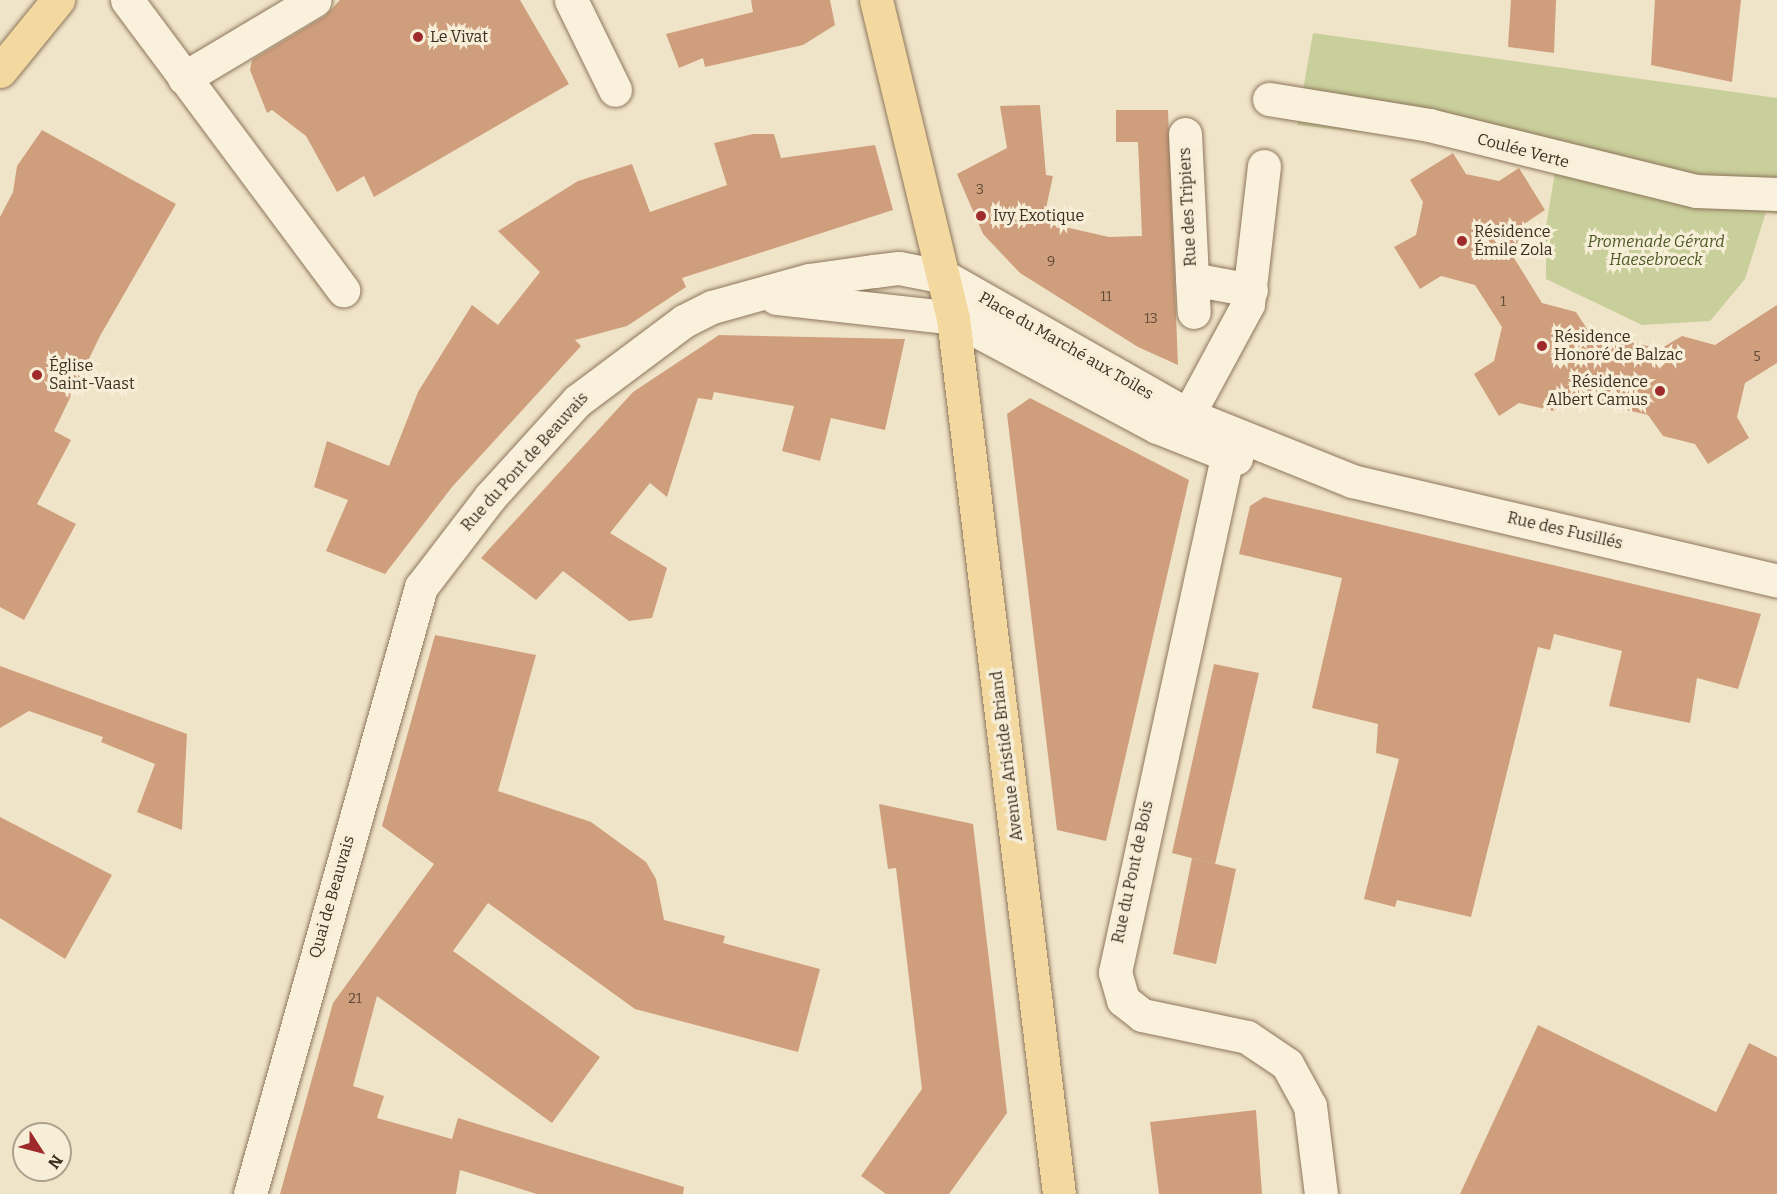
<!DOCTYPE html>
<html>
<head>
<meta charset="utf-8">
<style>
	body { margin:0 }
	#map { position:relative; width:1777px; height:1194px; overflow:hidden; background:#f0e4c8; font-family:Bitter,serif }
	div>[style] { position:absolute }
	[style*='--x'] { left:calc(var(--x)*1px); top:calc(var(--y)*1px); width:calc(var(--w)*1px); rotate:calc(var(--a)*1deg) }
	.green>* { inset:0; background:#c9cf9b }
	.building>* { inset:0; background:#cf9f7d }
	.roads { filter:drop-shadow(0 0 2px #8d765c) drop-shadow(0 0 2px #8d765c) }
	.minor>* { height:33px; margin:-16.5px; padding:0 16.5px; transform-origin:16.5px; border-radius:16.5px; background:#faf1dc }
	.major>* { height:33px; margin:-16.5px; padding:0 16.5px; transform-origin:16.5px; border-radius:16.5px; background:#f3d9a0 }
	.dots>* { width:16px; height:16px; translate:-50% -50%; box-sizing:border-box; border:3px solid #f7eed8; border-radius:50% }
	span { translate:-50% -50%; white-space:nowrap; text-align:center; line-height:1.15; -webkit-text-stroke:6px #f7eed8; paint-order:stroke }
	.number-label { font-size:14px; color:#624a37 }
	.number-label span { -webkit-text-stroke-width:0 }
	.poi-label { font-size:16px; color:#3d2e20 }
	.left { translate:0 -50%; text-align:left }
	.right { translate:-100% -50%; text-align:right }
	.street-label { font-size:16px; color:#3d2e20 }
	.park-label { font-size:16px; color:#4d5a26; font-style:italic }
	.north { position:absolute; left:12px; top:1122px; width:60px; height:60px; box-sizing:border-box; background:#f7eed8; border:2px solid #ada18e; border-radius:50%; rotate:126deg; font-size:16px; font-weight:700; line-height:24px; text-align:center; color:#3d2e20 }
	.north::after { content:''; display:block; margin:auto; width:21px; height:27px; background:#9e2a2b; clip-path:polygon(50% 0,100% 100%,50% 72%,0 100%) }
</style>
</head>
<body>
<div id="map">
	<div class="green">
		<i style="clip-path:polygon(1313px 33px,1777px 98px,1777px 214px,1766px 212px,1745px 279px,1710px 321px,1642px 325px,1546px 279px,1546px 226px,1555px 172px,1444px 141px,1297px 125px)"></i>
	</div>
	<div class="building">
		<i style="clip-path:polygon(340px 0,520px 0,569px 84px,374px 197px,364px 176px,337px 192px,306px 136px,272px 110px,267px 113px,250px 70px,252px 60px,325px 16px)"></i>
		<i style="clip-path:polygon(751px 0,830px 0,835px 25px,803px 45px,705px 67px,703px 58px,679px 68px,666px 34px,753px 12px)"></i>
		<i style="clip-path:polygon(1511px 0,1556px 0,1554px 53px,1508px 47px)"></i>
		<i style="clip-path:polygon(1655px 0,1741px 0,1732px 82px,1651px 65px)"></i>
		<i style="clip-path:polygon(1040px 105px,1046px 175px,1053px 176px,1043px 222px,1109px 237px,1142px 236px,1138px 142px,1116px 142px,1116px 110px,1168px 110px,1178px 365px,1138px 347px,1020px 273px,983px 234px,957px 174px,1007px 148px,1000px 106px)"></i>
		<i style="clip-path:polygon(42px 130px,176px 204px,100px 336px,54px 431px,71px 440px,37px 504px,76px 524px,24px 620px,0 607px,0 217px,13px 192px,17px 166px)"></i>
		<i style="clip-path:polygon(753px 134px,774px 134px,781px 158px,875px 145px,893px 210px,682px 278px,686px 287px,627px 326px,575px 340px,581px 346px,452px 487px,385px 574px,326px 551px,348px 500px,314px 487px,327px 441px,389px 466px,418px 392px,472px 305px,498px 325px,540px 272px,498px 231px,578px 181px,632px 164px,650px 212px,727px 185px,714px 143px)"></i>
		<i style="clip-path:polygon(1453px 153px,1466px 174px,1499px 181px,1519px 168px,1545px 210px,1521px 226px,1514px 258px,1542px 303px,1576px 312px,1589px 332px,1660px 349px,1682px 336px,1715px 345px,1777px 305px,1777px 363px,1745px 383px,1737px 417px,1749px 438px,1708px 464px,1695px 444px,1663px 436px,1648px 415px,1576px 398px,1554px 411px,1519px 403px,1499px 416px,1474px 374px,1494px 361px,1502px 327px,1475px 285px,1441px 276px,1420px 289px,1394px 247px,1416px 235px,1423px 202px,1410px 180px)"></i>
		<i style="clip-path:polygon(719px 335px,905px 339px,885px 430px,831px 418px,820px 461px,782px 451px,794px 406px,714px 392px,712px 400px,698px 398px,667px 497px,650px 483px,610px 533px,667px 568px,652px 618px,629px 621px,563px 571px,536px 600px,481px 558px,633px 392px)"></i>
		<i style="clip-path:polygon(1030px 398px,1189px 480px,1106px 841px,1057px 830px,1007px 414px)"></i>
		<i style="clip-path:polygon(1264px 497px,1761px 614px,1738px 689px,1697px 678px,1690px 723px,1609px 706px,1622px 651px,1554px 634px,1550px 650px,1538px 647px,1471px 917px,1397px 900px,1395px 907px,1364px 899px,1399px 759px,1376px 753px,1378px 724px,1312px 708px,1342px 578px,1239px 554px,1250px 506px)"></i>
		<i style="clip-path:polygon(435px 635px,536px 655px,498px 791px,591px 822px,646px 862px,656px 879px,664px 920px,725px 936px,723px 943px,820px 969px,798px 1052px,635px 1009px,488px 903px,453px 951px,600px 1057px,552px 1123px,377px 996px,353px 1086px,384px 1096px,377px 1118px,452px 1139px,458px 1118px,684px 1187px,683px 1194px,537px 1194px,460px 1170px,456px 1194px,280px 1194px,333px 1003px,434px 864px,382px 826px)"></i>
		<i style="clip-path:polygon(1214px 664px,1259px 673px,1215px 864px,1172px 853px)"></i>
		<i style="clip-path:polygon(0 666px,187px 734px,182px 830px,137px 812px,155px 764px,101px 742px,103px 737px,29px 711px,0 728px)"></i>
		<i style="clip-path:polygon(879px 804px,973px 824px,1007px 1113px,949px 1194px,886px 1194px,861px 1176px,922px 1089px,896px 868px,888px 869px)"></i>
		<i style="clip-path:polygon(0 817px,112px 875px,65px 959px,0 918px)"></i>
		<i style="clip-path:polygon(1192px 858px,1236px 869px,1216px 964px,1173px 954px)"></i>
		<i style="clip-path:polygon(1538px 1025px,1716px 1112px,1749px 1043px,1777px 1057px,1777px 1194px,1460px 1194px)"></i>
		<i style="clip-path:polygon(1256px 1110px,1262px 1194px,1159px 1194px,1150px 1122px)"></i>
	</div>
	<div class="roads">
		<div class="minor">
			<i style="--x:127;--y:0;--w:362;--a:53.3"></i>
			<i style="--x:571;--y:0;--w:100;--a:63.9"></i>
			<i style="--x:184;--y:78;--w:152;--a:-30.8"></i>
			<i style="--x:1269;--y:99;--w:162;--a:9.2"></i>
			<i style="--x:1429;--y:125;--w:275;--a:13.9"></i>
			<i style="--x:1696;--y:191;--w:81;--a:2.1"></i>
			<i style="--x:1185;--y:134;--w:145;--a:87.2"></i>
			<i style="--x:1192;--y:279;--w:60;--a:10.6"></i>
			<i style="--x:1192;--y:279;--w:33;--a:87"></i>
			<i style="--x:776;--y:298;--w:178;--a:6.4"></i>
			<i style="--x:953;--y:318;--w:231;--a:28.1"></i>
			<i style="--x:1157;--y:427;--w:85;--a:21.4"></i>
			<i style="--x:1188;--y:415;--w:126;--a:-61.6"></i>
			<i style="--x:1248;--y:304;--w:139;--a:-83.4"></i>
			<i style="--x:1232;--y:434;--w:551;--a:102.27"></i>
			<i style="--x:1115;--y:972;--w:29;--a:74"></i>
			<i style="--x:1123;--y:1000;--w:24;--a:38"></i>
			<i style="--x:1142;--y:1015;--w:107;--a:11.8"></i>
			<i style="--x:1247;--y:1037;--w:48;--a:34"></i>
			<i style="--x:1287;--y:1064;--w:48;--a:61.3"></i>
			<i style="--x:1310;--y:1106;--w:89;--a:82.9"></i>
			<i style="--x:250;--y:1194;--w:631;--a:-74.27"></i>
			<i style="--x:421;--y:587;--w:113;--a:-52.5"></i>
			<i style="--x:490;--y:497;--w:130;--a:-47.8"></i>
			<i style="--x:577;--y:401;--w:134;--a:-36.8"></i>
			<i style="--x:684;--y:321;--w:31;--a:-27"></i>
			<i style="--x:712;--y:307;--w:101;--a:-15.6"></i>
			<i style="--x:809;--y:280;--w:66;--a:-7.9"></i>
			<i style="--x:874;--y:271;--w:25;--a:-7"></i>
			<i style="--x:899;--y:268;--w:47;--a:11.1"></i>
			<i style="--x:945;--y:277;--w:279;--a:29.6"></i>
			<i style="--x:1188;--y:415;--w:177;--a:21.9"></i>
			<i style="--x:1352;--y:481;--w:437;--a:13.2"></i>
		</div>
		<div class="major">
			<i style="--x:876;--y:0;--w:327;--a:76.4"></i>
			<i style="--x:953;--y:318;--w:882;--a:83.1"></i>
			<i style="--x:0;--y:71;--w:92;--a:-50.8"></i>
		</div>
	</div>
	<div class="dots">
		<i style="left:418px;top:37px;background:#9e2a2b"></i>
		<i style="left:981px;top:216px;background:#9e2a2b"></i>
		<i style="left:1462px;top:241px;background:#9e2a2b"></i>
		<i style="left:1542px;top:346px;background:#9e2a2b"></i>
		<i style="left:37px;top:375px;background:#9e2a2b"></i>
		<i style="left:1660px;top:391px;background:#9e2a2b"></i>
	</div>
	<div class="number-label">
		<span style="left:980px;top:190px">3</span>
		<span style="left:1051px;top:262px">9</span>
		<span style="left:1106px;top:297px">11</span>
		<span style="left:1503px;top:302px">1</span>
		<span style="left:1151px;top:319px">13</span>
		<span style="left:1757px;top:357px">5</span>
		<span style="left:355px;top:999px">21</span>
	</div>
	<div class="poi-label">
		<span class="left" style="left:430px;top:37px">Le Vivat</span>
		<span class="left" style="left:993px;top:216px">Ivy Exotique</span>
		<span class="left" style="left:1474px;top:241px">Résidence<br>Émile Zola</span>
		<span class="left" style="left:1554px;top:346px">Résidence<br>Honoré de Balzac</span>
		<span class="left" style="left:49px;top:375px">Église<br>Saint-Vaast</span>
		<span class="right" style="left:1648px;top:391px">Résidence<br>Albert Camus</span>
	</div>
	<div class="street-label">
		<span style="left:1523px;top:151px;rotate:15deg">Coulée Verte</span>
		<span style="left:1188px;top:207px;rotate:-93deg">Rue des Tripiers</span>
		<span style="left:1066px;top:346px;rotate:30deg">Place du Marché aux Toiles</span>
		<span style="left:525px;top:462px;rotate:-48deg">Rue du Pont de Beauvais</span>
		<span style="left:1565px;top:531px;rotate:13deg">Rue des Fusillés</span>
		<span style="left:1007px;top:756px;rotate:-97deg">Avenue Aristide Briand</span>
		<span style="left:1133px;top:872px;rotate:-78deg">Rue du Pont de Bois</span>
		<span style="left:332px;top:897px;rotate:-74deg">Quai de Beauvais</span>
	</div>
	<div class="park-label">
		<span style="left:1656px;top:251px">Promenade Gérard<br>Haesebroeck</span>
	</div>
	<div class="north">N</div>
</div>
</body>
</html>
